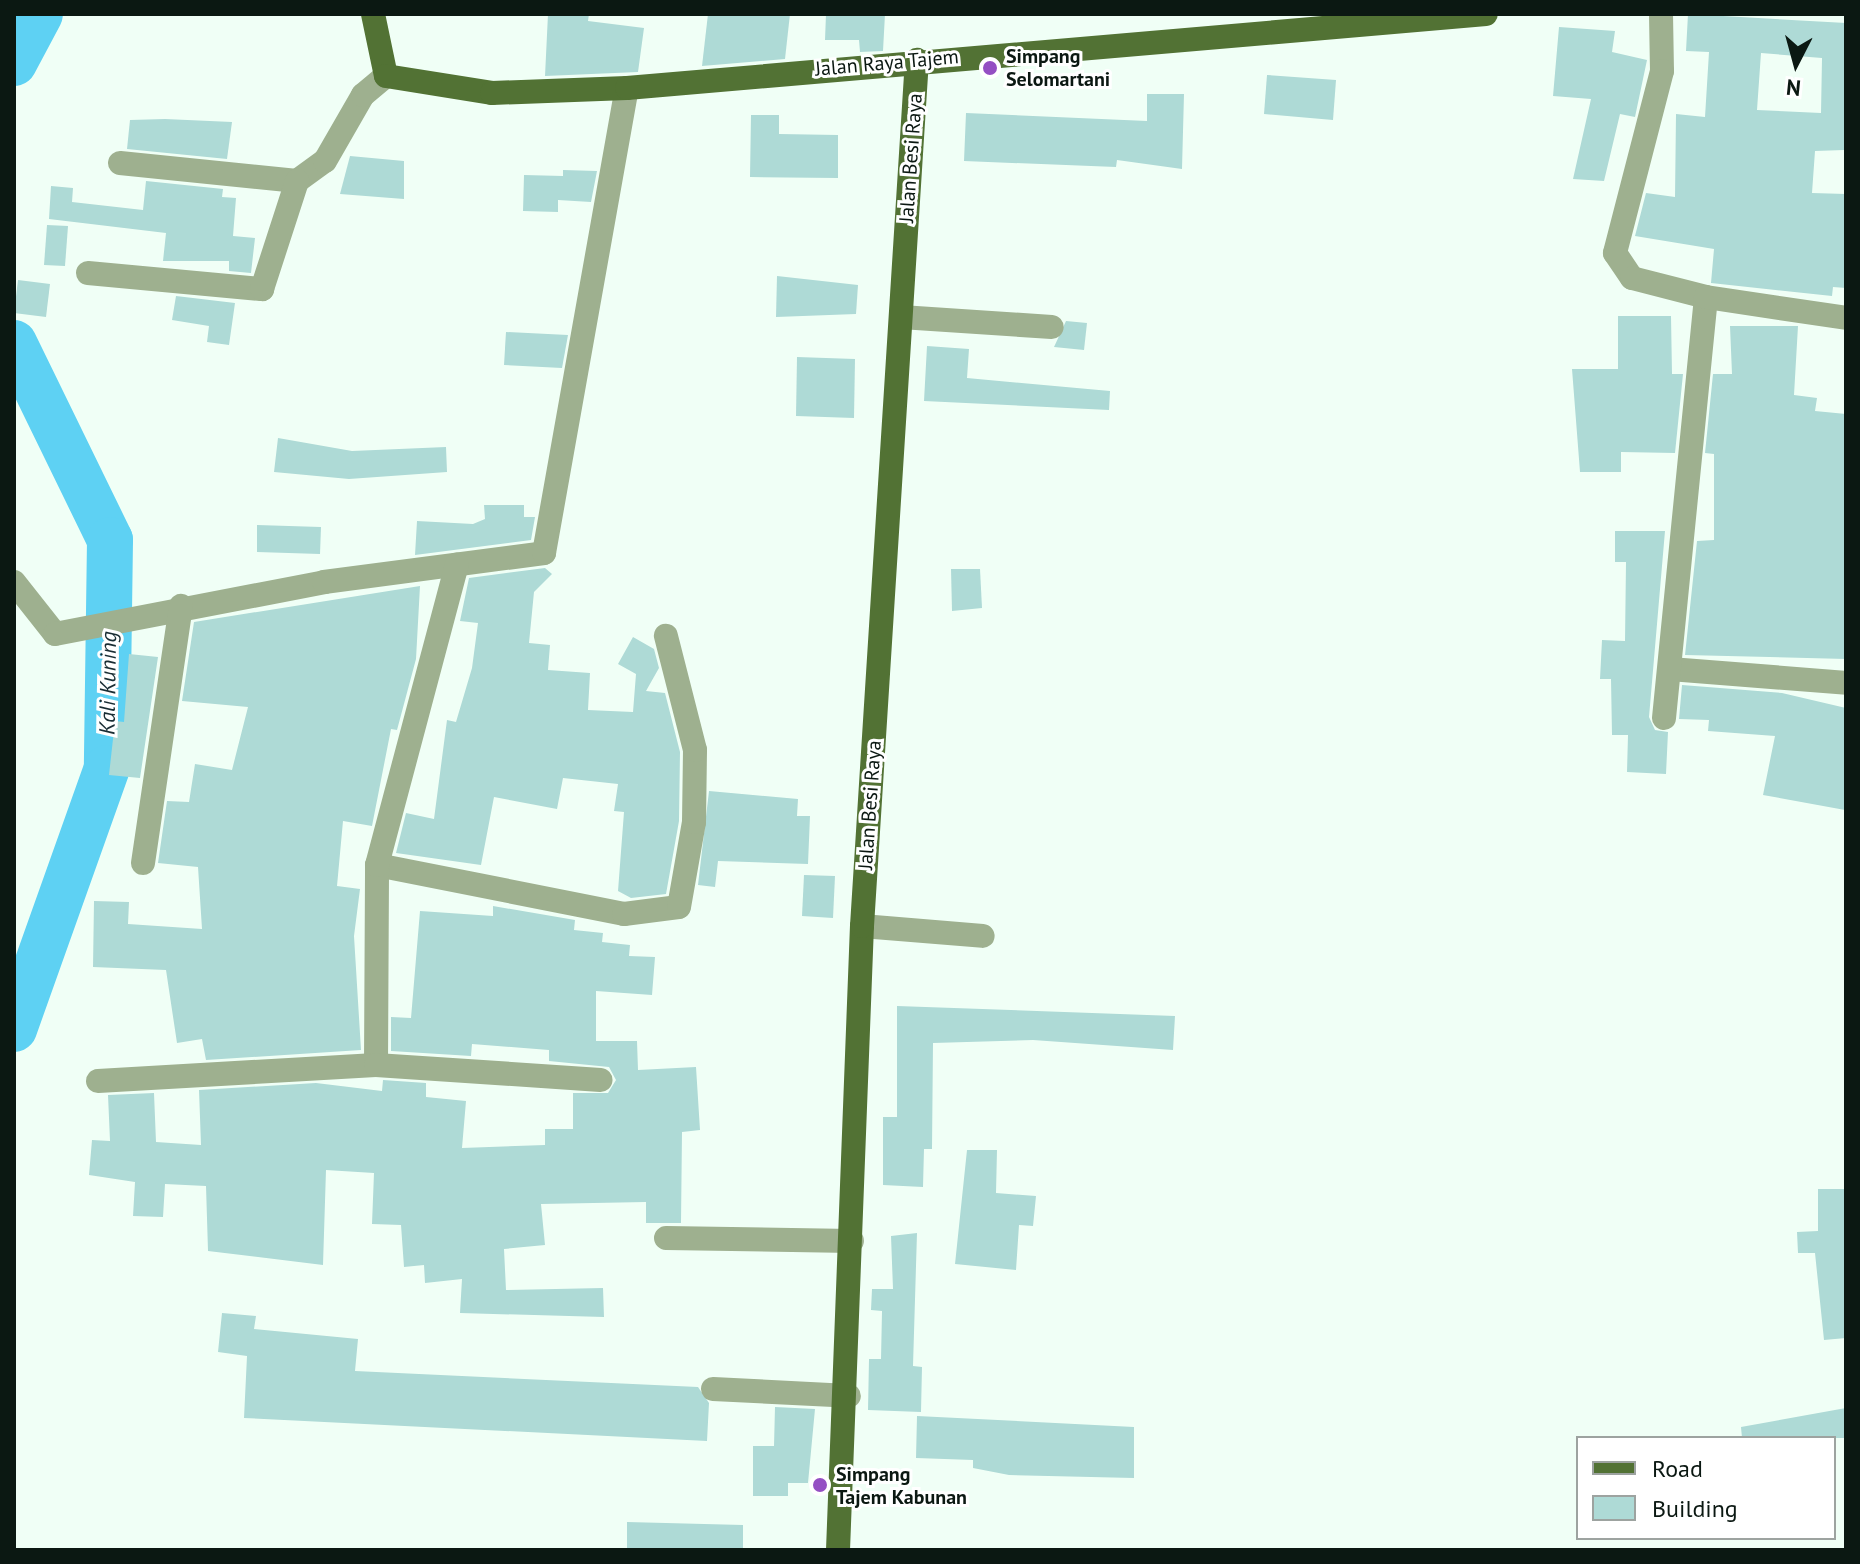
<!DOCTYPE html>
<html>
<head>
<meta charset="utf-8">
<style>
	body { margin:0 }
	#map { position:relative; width:1860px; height:1564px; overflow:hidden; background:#f0fff6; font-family:"PT Sans",sans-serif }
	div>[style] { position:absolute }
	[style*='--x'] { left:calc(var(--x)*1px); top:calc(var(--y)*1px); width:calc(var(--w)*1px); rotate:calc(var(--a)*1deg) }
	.river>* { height:46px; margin:-23px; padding:0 23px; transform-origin:23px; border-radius:23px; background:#5ed1f3 }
	.building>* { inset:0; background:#aedad6 }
	.minor>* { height:24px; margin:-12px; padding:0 12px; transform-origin:12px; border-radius:12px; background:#9eb08f }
	.major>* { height:24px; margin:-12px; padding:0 12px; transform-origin:12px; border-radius:12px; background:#527234 }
	.dots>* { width:22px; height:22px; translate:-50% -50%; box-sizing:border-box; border:4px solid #fff; border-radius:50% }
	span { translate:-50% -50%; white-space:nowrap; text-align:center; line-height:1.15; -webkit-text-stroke:6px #fff; paint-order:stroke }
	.poi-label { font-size:20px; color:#0b1812; font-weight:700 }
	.left { translate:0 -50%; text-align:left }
	.street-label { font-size:20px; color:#0b1812 }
	.water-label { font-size:22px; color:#192d34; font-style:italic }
	.frame { position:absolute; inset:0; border:16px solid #0b1812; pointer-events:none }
	.legend { position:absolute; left:1576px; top:1436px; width:260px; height:104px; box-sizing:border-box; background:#fff; border:2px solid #9da3a0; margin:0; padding:10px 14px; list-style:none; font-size:24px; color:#0b1812 }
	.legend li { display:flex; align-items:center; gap:16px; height:40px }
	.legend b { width:40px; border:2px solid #9da3a0 }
	.north { position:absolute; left:1756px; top:24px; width:80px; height:80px; -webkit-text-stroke:6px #fff; paint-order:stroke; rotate:186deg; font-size:22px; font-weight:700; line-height:32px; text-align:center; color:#0b1812 }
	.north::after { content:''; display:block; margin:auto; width:28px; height:36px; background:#0b1812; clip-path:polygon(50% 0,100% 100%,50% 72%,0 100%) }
</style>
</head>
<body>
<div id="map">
	<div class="river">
		<i style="--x:14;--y:63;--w:55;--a:-62"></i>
		<i style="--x:14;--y:343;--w:219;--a:64"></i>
		<i style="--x:110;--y:540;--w:228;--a:90.8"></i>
		<i style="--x:107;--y:768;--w:277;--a:109.6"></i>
	</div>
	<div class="building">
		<i style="clip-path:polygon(548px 14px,589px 14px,588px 21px,644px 28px,638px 72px,545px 76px)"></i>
		<i style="clip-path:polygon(708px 14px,790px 14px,785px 59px,702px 66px)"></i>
		<i style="clip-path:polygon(826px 14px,885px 14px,883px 51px,860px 52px,859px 40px,825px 40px)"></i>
		<i style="clip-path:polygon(evenodd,1688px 14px,1846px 23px,1844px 150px,1815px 151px,1812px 193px,1846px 194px,1846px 288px,1833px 287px,1832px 296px,1711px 283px,1714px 249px,1635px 236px,1646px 193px,1675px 197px,1676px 114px,1705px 117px,1709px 52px,1686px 51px,1688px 14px,1761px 53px,1822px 58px,1821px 113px,1757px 110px,1761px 53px)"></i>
		<i style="clip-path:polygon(1559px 27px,1615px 31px,1612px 52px,1647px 60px,1635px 117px,1620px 114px,1604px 181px,1573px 179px,1591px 99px,1553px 96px)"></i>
		<i style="clip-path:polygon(1267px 75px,1336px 80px,1333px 120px,1264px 114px)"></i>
		<i style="clip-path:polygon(1147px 94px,1184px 94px,1182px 169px,1117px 160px,1116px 167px,964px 161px,966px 113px,1147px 121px)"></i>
		<i style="clip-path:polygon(751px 115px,779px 115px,779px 134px,838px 135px,838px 178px,750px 177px)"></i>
		<i style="clip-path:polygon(165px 119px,232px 122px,227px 159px,127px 149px,130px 120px)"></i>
		<i style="clip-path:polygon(350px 156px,404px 161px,404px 199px,340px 194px)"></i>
		<i style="clip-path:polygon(563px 170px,597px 171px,591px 202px,558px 200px,558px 212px,523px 211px,524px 175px,563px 176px)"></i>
		<i style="clip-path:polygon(146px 181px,223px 189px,222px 197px,236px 198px,233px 236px,255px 238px,251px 273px,229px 271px,229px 261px,163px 261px,166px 233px,49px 219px,51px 186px,73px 188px,72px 202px,143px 210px)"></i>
		<i style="clip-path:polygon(47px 225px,68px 226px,65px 266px,44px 265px)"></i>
		<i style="clip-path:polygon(777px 276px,858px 285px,856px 314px,776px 317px)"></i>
		<i style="clip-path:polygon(18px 280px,50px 284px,46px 317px,14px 313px)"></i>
		<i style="clip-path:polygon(176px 296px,235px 303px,229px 345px,207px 342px,209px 326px,172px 320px)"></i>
		<i style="clip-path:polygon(1618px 316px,1671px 316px,1672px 374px,1683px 374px,1675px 453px,1621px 452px,1621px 472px,1580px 472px,1572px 369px,1618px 369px)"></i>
		<i style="clip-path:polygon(1066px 321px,1087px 323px,1084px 350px,1054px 347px)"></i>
		<i style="clip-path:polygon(1730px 326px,1798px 326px,1794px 395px,1817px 398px,1815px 411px,1846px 414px,1846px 659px,1685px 655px,1697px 541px,1714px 540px,1714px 454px,1705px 453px,1713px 374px,1732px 374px)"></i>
		<i style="clip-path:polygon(506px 332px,568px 335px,562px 368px,504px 365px)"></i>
		<i style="clip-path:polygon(927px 346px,969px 349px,967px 378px,1110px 391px,1109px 410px,924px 401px)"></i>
		<i style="clip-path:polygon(797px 357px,855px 359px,854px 418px,796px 416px)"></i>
		<i style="clip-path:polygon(278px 438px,352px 451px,446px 447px,447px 472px,349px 479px,274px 472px)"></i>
		<i style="clip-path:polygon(484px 505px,524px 505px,524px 517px,535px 517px,531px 540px,415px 555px,417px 521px,473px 524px,485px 519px)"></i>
		<i style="clip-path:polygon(257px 525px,321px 527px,320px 554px,257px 552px)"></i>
		<i style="clip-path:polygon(1615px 531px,1665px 531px,1649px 717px,1655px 730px,1668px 732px,1666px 774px,1627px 772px,1628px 735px,1612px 735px,1611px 679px,1600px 679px,1602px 640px,1625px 641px,1626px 562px,1615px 562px)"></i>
		<i style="clip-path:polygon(545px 568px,552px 574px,534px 592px,529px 643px,550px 645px,548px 670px,590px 673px,588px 710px,633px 712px,636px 674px,618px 664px,633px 637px,654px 649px,659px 668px,646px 691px,665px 693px,680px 752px,679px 821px,666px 894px,631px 898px,618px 891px,624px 812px,614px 811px,618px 784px,563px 778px,557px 809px,494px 797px,481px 865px,396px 853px,406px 813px,434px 819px,447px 720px,456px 722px,472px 668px,478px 623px,460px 621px,469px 578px)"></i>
		<i style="clip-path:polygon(951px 569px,980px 569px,982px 608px,952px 611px)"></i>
		<i style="clip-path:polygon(420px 586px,416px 659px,397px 730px,391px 729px,372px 826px,343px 821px,337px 886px,360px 889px,354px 936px,361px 1050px,206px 1060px,202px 1039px,177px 1043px,166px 970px,93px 967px,94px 901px,129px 902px,128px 924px,202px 929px,198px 867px,158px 863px,167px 801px,189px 802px,195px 764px,232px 770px,248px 707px,182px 701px,194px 622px)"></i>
		<i style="clip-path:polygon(129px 654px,158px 657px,140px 778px,109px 775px,115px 721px,124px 722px)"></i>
		<i style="clip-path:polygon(1682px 685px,1782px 693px,1846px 708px,1845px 810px,1763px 795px,1775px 736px,1708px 731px,1709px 720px,1679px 719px)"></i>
		<i style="clip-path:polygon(709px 791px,798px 799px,797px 816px,810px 816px,808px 864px,718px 861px,715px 887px,698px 885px)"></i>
		<i style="clip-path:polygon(804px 875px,835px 876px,833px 918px,802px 916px)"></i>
		<i style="clip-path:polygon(493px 906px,575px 920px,574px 930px,603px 933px,602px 942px,630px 945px,629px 956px,655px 957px,652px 995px,596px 991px,596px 1041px,637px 1041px,638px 1070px,696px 1067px,700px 1130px,682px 1132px,681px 1223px,646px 1223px,646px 1202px,541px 1204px,545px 1245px,504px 1249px,506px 1290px,603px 1288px,604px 1317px,460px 1313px,462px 1279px,425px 1283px,424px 1265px,404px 1267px,401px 1225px,372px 1224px,374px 1173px,326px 1170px,323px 1265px,208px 1251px,206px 1186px,165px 1184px,163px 1217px,133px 1216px,135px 1182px,89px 1175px,92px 1140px,110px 1141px,108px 1095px,154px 1093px,156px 1142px,201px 1145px,199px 1090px,316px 1083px,382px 1091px,383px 1080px,426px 1083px,426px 1097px,466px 1101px,462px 1148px,545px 1145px,545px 1129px,573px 1129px,573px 1093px,608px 1093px,616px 1080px,609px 1067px,549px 1061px,549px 1050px,472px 1044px,471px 1056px,391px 1051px,391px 1017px,411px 1018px,420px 911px,493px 916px)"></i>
		<i style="clip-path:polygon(897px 1006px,1175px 1016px,1173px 1050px,1033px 1040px,933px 1043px,932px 1149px,924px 1149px,923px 1187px,883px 1185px,883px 1117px,897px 1117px)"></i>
		<i style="clip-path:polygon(967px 1150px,997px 1150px,996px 1193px,1036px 1196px,1033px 1226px,1019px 1225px,1016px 1270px,955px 1264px)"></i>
		<i style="clip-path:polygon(1818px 1189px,1846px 1189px,1846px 1338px,1824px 1340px,1815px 1253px,1798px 1253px,1797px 1232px,1818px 1231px)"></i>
		<i style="clip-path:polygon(917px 1233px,913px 1366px,922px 1367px,921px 1412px,868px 1410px,869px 1359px,881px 1359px,882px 1311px,871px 1310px,872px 1289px,893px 1289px,891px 1236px)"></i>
		<i style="clip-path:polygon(222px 1313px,256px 1316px,254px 1329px,358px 1339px,355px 1371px,698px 1387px,709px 1403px,707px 1441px,244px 1418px,247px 1356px,218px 1352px)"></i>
		<i style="clip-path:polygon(775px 1407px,815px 1409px,808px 1483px,788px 1483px,788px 1496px,753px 1496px,753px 1446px,774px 1446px)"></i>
		<i style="clip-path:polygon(1846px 1408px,1846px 1438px,1742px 1438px,1741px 1427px)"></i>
		<i style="clip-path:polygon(917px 1416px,1134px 1427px,1134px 1478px,1009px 1475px,973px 1468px,973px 1460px,916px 1458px)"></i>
		<i style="clip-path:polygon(627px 1522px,743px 1525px,743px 1550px,627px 1550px)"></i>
	</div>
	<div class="minor">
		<i style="--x:1661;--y:14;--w:57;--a:89"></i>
		<i style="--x:1662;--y:71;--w:188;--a:104.5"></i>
		<i style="--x:1615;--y:253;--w:30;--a:56"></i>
		<i style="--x:1632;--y:278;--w:76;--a:14.4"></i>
		<i style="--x:120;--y:163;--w:178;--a:5.8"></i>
		<i style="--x:297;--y:181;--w:34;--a:-36"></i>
		<i style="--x:325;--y:161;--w:76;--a:-60.1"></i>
		<i style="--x:363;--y:95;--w:30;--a:-40"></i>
		<i style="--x:88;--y:273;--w:175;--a:5.3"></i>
		<i style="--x:262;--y:289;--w:114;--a:-72"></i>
		<i style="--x:901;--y:317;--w:151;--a:3.8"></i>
		<i style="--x:14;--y:582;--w:66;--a:51.7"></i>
		<i style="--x:55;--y:634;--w:274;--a:-10.9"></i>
		<i style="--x:324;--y:582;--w:222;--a:-7.5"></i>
		<i style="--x:544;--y:553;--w:472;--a:-79.9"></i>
		<i style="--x:1670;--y:669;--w:177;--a:4.5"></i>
		<i style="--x:1664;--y:718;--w:423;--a:-84.3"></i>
		<i style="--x:1706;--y:297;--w:142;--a:8.5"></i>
		<i style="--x:143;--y:863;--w:260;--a:-81.6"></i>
		<i style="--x:377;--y:865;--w:252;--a:11.2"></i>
		<i style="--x:624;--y:914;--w:55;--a:-7.3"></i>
		<i style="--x:679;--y:907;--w:86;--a:-80"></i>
		<i style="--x:694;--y:822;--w:72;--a:-89.2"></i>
		<i style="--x:695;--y:750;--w:118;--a:-104.3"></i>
		<i style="--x:862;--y:926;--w:121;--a:4.7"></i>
		<i style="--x:376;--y:1065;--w:200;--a:-89.7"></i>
		<i style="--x:377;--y:865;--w:311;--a:-75.1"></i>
		<i style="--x:98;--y:1081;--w:278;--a:-3.3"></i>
		<i style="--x:376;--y:1065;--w:225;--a:3.8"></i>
		<i style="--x:666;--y:1238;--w:186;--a:0.9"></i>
		<i style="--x:713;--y:1389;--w:136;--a:2.9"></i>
	</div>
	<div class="major">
		<i style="--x:373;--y:14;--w:63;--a:78.2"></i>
		<i style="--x:386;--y:76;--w:107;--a:9.1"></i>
		<i style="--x:492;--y:93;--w:135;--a:-2.1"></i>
		<i style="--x:627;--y:88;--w:862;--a:-4.92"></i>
		<i style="--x:838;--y:1550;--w:624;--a:-87.8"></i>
		<i style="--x:862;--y:926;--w:868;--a:-86.37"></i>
	</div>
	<div class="dots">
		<i style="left:990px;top:68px;background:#944fc3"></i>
		<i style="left:820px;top:1485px;background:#944fc3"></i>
	</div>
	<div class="poi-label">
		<span class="left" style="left:1006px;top:68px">Simpang<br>Selomartani</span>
		<span class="left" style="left:836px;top:1486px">Simpang<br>Tajem Kabunan</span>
	</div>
	<div class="street-label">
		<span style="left:887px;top:63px;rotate:-5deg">Jalan Raya Tajem</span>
		<span style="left:911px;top:158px;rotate:-86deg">Jalan Besi Raya</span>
		<span style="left:870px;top:805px;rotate:-86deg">Jalan Besi Raya</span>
	</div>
	<div class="water-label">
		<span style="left:108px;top:683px;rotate:-89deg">Kali Kuning</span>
	</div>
	<div class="frame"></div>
	<ul class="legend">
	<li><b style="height:10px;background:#527234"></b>Road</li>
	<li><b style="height:22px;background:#aedad6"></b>Building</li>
	</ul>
	<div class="north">N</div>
</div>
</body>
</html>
